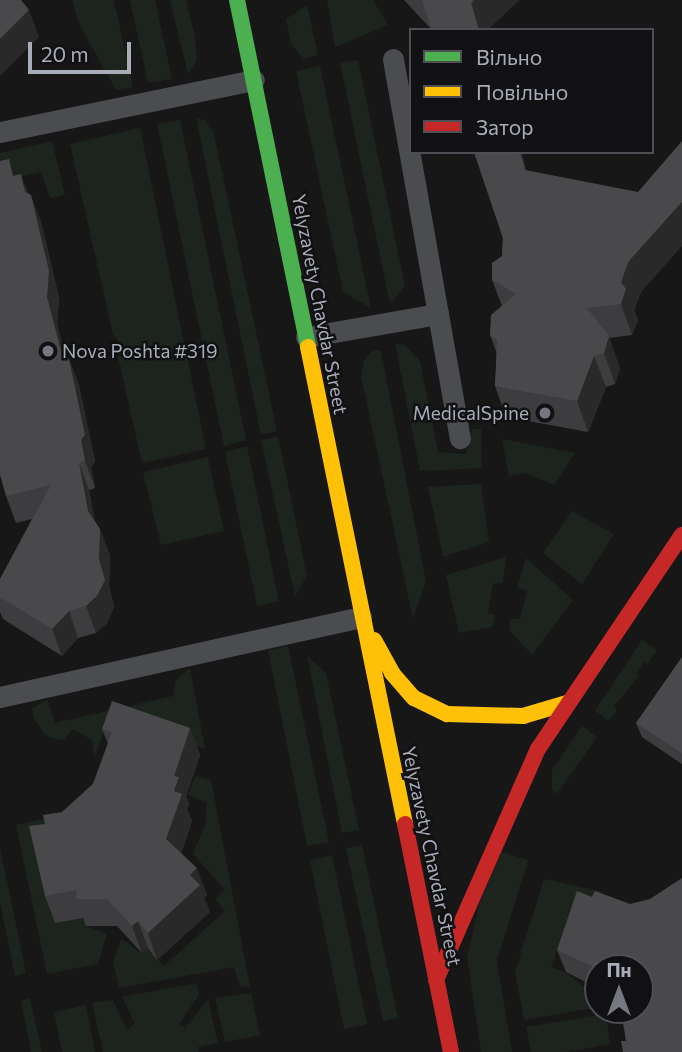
<!DOCTYPE html>
<html>
<head>
<meta charset="utf-8">
<style>
	body { margin:0 }
	#map { position:relative; width:682px; height:1052px; overflow:hidden; background:#171717; font-family:Commissioner,sans-serif }
	div>[style] { position:absolute }
	[style*='--x'] { left:calc(var(--x)*1px); top:calc(var(--y)*1px); width:calc(var(--w)*1px); rotate:calc(var(--a)*1deg) }
	.green>* { inset:0; background:#1d241e }
	.lane>* { height:21px; margin:-10.5px; padding:0 10.5px; transform-origin:10.5px; border-radius:10.5px; background:#4b4c50 }
	.fast>* { height:16px; margin:-8px; padding:0 8px; transform-origin:8px; border-radius:8px; background:#4caf50 }
	.slow>* { height:16px; margin:-8px; padding:0 8px; transform-origin:8px; border-radius:8px; background:#ffc107 }
	.jam>* { height:16px; margin:-8px; padding:0 8px; transform-origin:8px; border-radius:8px; background:#c62828 }
	.wall>* { inset:0; background:#3d3d3f }
	.shaded-wall>* { inset:0; background:#29292a }
	.building>* { inset:0; background:#49494c }
	.dots>* { width:19px; height:19px; translate:-50% -50%; box-sizing:border-box; border:4px solid #111113; border-radius:50% }
	span { translate:-50% -50%; white-space:nowrap; text-align:center; line-height:1.15; -webkit-text-stroke:5px #111113; paint-order:stroke }
	.street-label { font-size:19px; color:#a8adb8 }
	.poi-label { font-size:19px; color:#a8adb8 }
	.left { translate:0 -50%; text-align:left }
	.right { translate:-100% -50%; text-align:right }
	.legend { position:absolute; left:409px; top:28px; width:245px; height:126px; box-sizing:border-box; background:#111113; border:2px solid #4d4f55; margin:0; padding:9px 12px; list-style:none; font-size:21px; color:#a8adb8 }
	.legend li { display:flex; align-items:center; gap:14px; height:35px }
	.legend b { width:35px; border:2px solid #4d4f55 }
	.north { position:absolute; left:584px; top:954px; width:70px; height:70px; box-sizing:border-box; background:#111113; border:2px solid #4d4f55; border-radius:50%; rotate:0deg; font-size:19px; font-weight:700; line-height:28px; text-align:center; color:#a8adb8 }
	.north::after { content:''; display:block; margin:auto; width:24px; height:32px; background:#757880; clip-path:polygon(50% 0,100% 100%,50% 72%,0 100%) }
	.scale { position:absolute; left:28px; top:42px; width:103px; height:32px; box-sizing:border-box; border:4px solid #a8adb8; border-top:0; padding-left:9px; font-size:21px; line-height:24px; white-space:nowrap; color:#a8adb8; -webkit-text-stroke:5px #111113; paint-order:stroke }
</style>
</head>
<body>
<div id="map">
	<div class="green">
		<i style="clip-path:polygon(72px 0,114px 0,133px 87px,116px 90px,79px 24px)"></i>
		<i style="clip-path:polygon(130px 0,155px 0,172px 79px,148px 83px)"></i>
		<i style="clip-path:polygon(170px 0,186px 0,195px 36px,197px 60px,188px 74px)"></i>
		<i style="clip-path:polygon(327px 0,373px 0,388px 25px,335px 47px)"></i>
		<i style="clip-path:polygon(307px 5px,318px 55px,304px 59px,291px 44px,286px 19px)"></i>
		<i style="clip-path:polygon(358px 60px,405px 286px,390px 304px,340px 63px)"></i>
		<i style="clip-path:polygon(320px 66px,371px 308px,343px 292px,296px 71px)"></i>
		<i style="clip-path:polygon(196px 118px,205px 120px,214px 134px,277px 431px,261px 435px)"></i>
		<i style="clip-path:polygon(180px 120px,246px 440px,224px 446px,157px 124px)"></i>
		<i style="clip-path:polygon(140px 128px,206px 449px,142px 463px,70px 144px)"></i>
		<i style="clip-path:polygon(52px 141px,65px 195px,50px 198px,41px 172px,0 181px,0 153px)"></i>
		<i style="clip-path:polygon(395px 344px,404px 345px,420px 361px,438px 452px,466px 454px,472px 429px,481px 429px,482px 468px,420px 471px)"></i>
		<i style="clip-path:polygon(374px 349px,381px 351px,426px 581px,413px 619px,361px 376px,364px 360px)"></i>
		<i style="clip-path:polygon(278px 436px,307px 576px,295px 596px,261px 440px)"></i>
		<i style="clip-path:polygon(502px 439px,575px 453px,554px 485px,526px 473px,509px 476px)"></i>
		<i style="clip-path:polygon(247px 446px,279px 601px,257px 606px,225px 452px)"></i>
		<i style="clip-path:polygon(208px 457px,224px 531px,161px 545px,143px 472px)"></i>
		<i style="clip-path:polygon(481px 484px,489px 542px,443px 557px,428px 487px)"></i>
		<i style="clip-path:polygon(572px 511px,614px 534px,582px 584px,543px 553px)"></i>
		<i style="clip-path:polygon(506px 557px,503px 583px,493px 584px,488px 613px,495px 615px,492px 627px,459px 633px,446px 575px)"></i>
		<i style="clip-path:polygon(526px 558px,573px 600px,532px 655px,509px 630px,510px 619px,520px 619px,527px 590px,517px 588px)"></i>
		<i style="clip-path:polygon(642px 640px,657px 650px,648px 664px,644px 661px,636px 674px,639px 676px,614px 706px,617px 710px,609px 721px,595px 711px)"></i>
		<i style="clip-path:polygon(288px 646px,329px 842px,307px 846px,268px 650px)"></i>
		<i style="clip-path:polygon(307px 656px,326px 673px,359px 830px,342px 833px)"></i>
		<i style="clip-path:polygon(190px 668px,205px 749px,118px 721px,112px 737px,103px 734px,94px 758px,92px 740px,72px 729px,64px 740px,52px 738px,44px 734px,34px 719px,32px 709px,47px 699px,55px 723px,173px 696px,176px 680px)"></i>
		<i style="clip-path:polygon(582px 726px,597px 737px,557px 794px,552px 789px,552px 770px)"></i>
		<i style="clip-path:polygon(195px 776px,211px 780px,250px 986px,240px 987px,234px 967px,119px 988px,113px 962px,121px 939px,142px 953px,148px 948px,164px 966px,225px 911px,215px 899px,225px 890px,193px 854px,205px 825px,207px 803px,188px 795px)"></i>
		<i style="clip-path:polygon(55px 816px,86px 926px,107px 934px,98px 964px,47px 974px,16px 825px)"></i>
		<i style="clip-path:polygon(362px 845px,398px 1018px,383px 1021px,346px 848px)"></i>
		<i style="clip-path:polygon(0 847px,26px 973px,15px 976px,0 902px)"></i>
		<i style="clip-path:polygon(502px 852px,528px 860px,497px 961px,512px 1052px,481px 1052px,467px 957px,480px 901px)"></i>
		<i style="clip-path:polygon(332px 855px,367px 1024px,344px 1029px,310px 860px)"></i>
		<i style="clip-path:polygon(544px 879px,603px 892px,600px 901px,577px 900px,551px 967px,567px 973px,594px 996px,598px 1007px,524px 1020px,515px 972px)"></i>
		<i style="clip-path:polygon(196px 983px,199px 995px,179px 1024px,185px 1028px,208px 999px,218px 1043px,198px 1047px,199px 1052px,103px 1052px,92px 1003px,113px 1000px,127px 1030px,135px 1024px,122px 997px)"></i>
		<i style="clip-path:polygon(251px 993px,260px 1035px,225px 1042px,215px 998px)"></i>
		<i style="clip-path:polygon(30px 998px,42px 1052px,31px 1052px,21px 1000px)"></i>
		<i style="clip-path:polygon(86px 1005px,95px 1052px,62px 1052px,54px 1012px)"></i>
		<i style="clip-path:polygon(606px 1014px,610px 1044px,567px 1052px,531px 1052px,526px 1027px)"></i>
	</div>
	<div class="lane">
		<i style="--x:393;--y:59;--w:385;--a:80"></i>
		<i style="--x:0;--y:132;--w:259;--a:-11.6"></i>
		<i style="--x:306;--y:337;--w:134;--a:-9.9"></i>
		<i style="--x:0;--y:697;--w:370;--a:-12.5"></i>
	</div>
	<div class="fast">
		<i style="--x:237;--y:0;--w:354;--a:78.4"></i>
	</div>
	<div class="slow">
		<i style="--x:308;--y:347;--w:487;--a:78.5"></i>
		<i style="--x:374;--y:640;--w:38;--a:61"></i>
		<i style="--x:392;--y:673;--w:33;--a:49"></i>
		<i style="--x:414;--y:698;--w:37;--a:26"></i>
		<i style="--x:447;--y:714;--w:76;--a:1.5"></i>
		<i style="--x:523;--y:716;--w:46;--a:-16.5"></i>
	</div>
	<div class="jam">
		<i style="--x:405;--y:824;--w:233;--a:78.6"></i>
		<i style="--x:436;--y:980;--w:253;--a:-66.2"></i>
		<i style="--x:538;--y:749;--w:258;--a:-56.1"></i>
	</div>
	<div class="wall">
		<i style="clip-path:polygon(404px 0,519px 0,487px 30px,432px 30px)"></i>
		<i style="clip-path:polygon(474px 152px,521px 152px,526px 170px,641px 292px,634px 310px,638px 320px,632px 335px,609px 338px,620px 368px,615px 384px,606px 387px,588px 432px,506px 417px,495px 386px,497px 354px,490px 335px,502px 306px,492px 280px,502px 256px,503px 238px)"></i>
		<i style="clip-path:polygon(15px 175px,29px 194px,41px 222px,59px 298px,57px 324px,65px 357px,69px 359px,79px 386px,95px 462px,91px 467px,95px 488px,89px 490px,94px 520px,100px 529px,110px 556px,109px 586px,114px 607px,107px 623px,96px 633px,78px 638px,62px 656px,3px 619px,0 612px,0 579px,32px 519px,16px 523px,6px 496px)"></i>
		<i style="clip-path:polygon(682px 657px,682px 764px,642px 737px,636px 723px)"></i>
		<i style="clip-path:polygon(190px 728px,200px 755px,186px 796px,189px 804px,187px 809px,192px 821px,181px 853px,207px 895px,204px 898px,210px 912px,157px 960px,148px 948px,142px 953px,117px 926px,86px 926px,83px 918px,55px 923px,45px 896px,45px 824px,62px 812px,93px 784px,108px 744px,102px 729px)"></i>
		<i style="clip-path:polygon(592px 897px,630px 904px,640px 968px,598px 968px,598px 988px,566px 972px,557px 950px)"></i>
	</div>
	<div class="shaded-wall">
		<i style="clip-path:polygon(474px 0,519px 0,487px 30px,479px 30px,471px 3px)"></i>
		<i style="clip-path:polygon(29px 10px,39px 37px,0 76px,0 39px)"></i>
		<i style="clip-path:polygon(21px 174px,31px 201px,25px 192px)"></i>
		<i style="clip-path:polygon(31px 195px,41px 222px,59px 298px,57px 324px,72px 383px,62px 355px,47px 297px)"></i>
		<i style="clip-path:polygon(682px 202px,682px 246px,641px 292px,634px 310px,638px 320px,632px 335px,621px 304px,621px 282px,629px 261px)"></i>
		<i style="clip-path:polygon(609px 336px,620px 368px,615px 384px,604px 353px)"></i>
		<i style="clip-path:polygon(594px 356px,606px 387px,588px 432px,577px 401px)"></i>
		<i style="clip-path:polygon(69px 359px,79px 386px,95px 462px,91px 467px,95px 488px,85px 461px,81px 440px)"></i>
		<i style="clip-path:polygon(79px 463px,89px 490px,98px 538px,88px 511px)"></i>
		<i style="clip-path:polygon(100px 529px,110px 556px,109px 586px,114px 607px,107px 623px,96px 633px,86px 606px,99px 559px)"></i>
		<i style="clip-path:polygon(69px 611px,78px 638px,62px 656px,52px 629px)"></i>
		<i style="clip-path:polygon(190px 728px,200px 755px,186px 796px,189px 804px,187px 809px,192px 821px,176px 866px,166px 839px,174px 791px,174px 776px)"></i>
		<i style="clip-path:polygon(197px 868px,207px 895px,204px 898px,210px 912px,157px 960px,148px 933px,190px 875px)"></i>
		<i style="clip-path:polygon(138px 921px,148px 948px,142px 953px,132px 926px)"></i>
	</div>
	<div class="building">
		<i style="clip-path:polygon(0 0,21px 0,29px 10px,0 39px)"></i>
		<i style="clip-path:polygon(422px 0,474px 0,471px 3px,479px 30px,432px 30px)"></i>
		<i style="clip-path:polygon(682px 141px,682px 202px,629px 261px,621px 282px,626px 289px,621px 304px,587px 308px,609px 336px,604px 353px,594px 356px,577px 401px,495px 386px,497px 340px,490px 335px,491px 315px,516px 294px,492px 280px,492px 263px,502px 256px,503px 238px,474px 152px,519px 152px,525px 170px,638px 192px)"></i>
		<i style="clip-path:polygon(9px 159px,13px 176px,21px 174px,25px 192px,31px 195px,49px 271px,47px 297px,62px 355px,69px 359px,85px 435px,81px 440px,85px 461px,79px 463px,88px 511px,100px 529px,99px 559px,105px 580px,97px 596px,86px 606px,69px 611px,52px 629px,0 597px,0 579px,51px 485px,6px 496px,0 475px,0 161px)"></i>
		<i style="clip-path:polygon(682px 657px,682px 753px,636px 723px)"></i>
		<i style="clip-path:polygon(112px 701px,190px 728px,174px 776px,179px 777px,174px 791px,182px 794px,166px 839px,197px 868px,190px 875px,200px 885px,148px 933px,138px 921px,132px 926px,107px 899px,76px 899px,77px 890px,45px 896px,29px 826px,45px 824px,43px 815px,62px 812px,93px 784px,112px 732px,102px 729px)"></i>
		<i style="clip-path:polygon(682px 878px,682px 1052px,623px 1052px,621px 1041px,626px 1041px,621px 1010px,640px 1010px,640px 968px,598px 968px,598px 969px,557px 950px,577px 891px,592px 897px,595px 891px,630px 904px,650px 899px)"></i>
	</div>
	<div class="dots">
		<i style="left:48px;top:351px;background:#757880"></i>
		<i style="left:545px;top:413px;background:#757880"></i>
	</div>
	<div class="street-label">
		<span style="left:320px;top:304px;rotate:79deg">Yelyzavety Chavdar Street</span>
		<span style="left:432px;top:856px;rotate:78deg">Yelyzavety Chavdar Street</span>
	</div>
	<div class="poi-label">
		<span class="left" style="left:62px;top:351px">Nova Poshta #319</span>
		<span class="right" style="left:529px;top:413px">MedicalSpine</span>
	</div>
	<ul class="legend">
	<li><b style="height:9px;background:#4caf50"></b>Вільно</li>
	<li><b style="height:9px;background:#ffc107"></b>Повільно</li>
	<li><b style="height:9px;background:#c62828"></b>Затор</li>
	</ul>
	<div class="north">Пн</div>
	<div class="scale">20 m</div>
</div>
</body>
</html>
